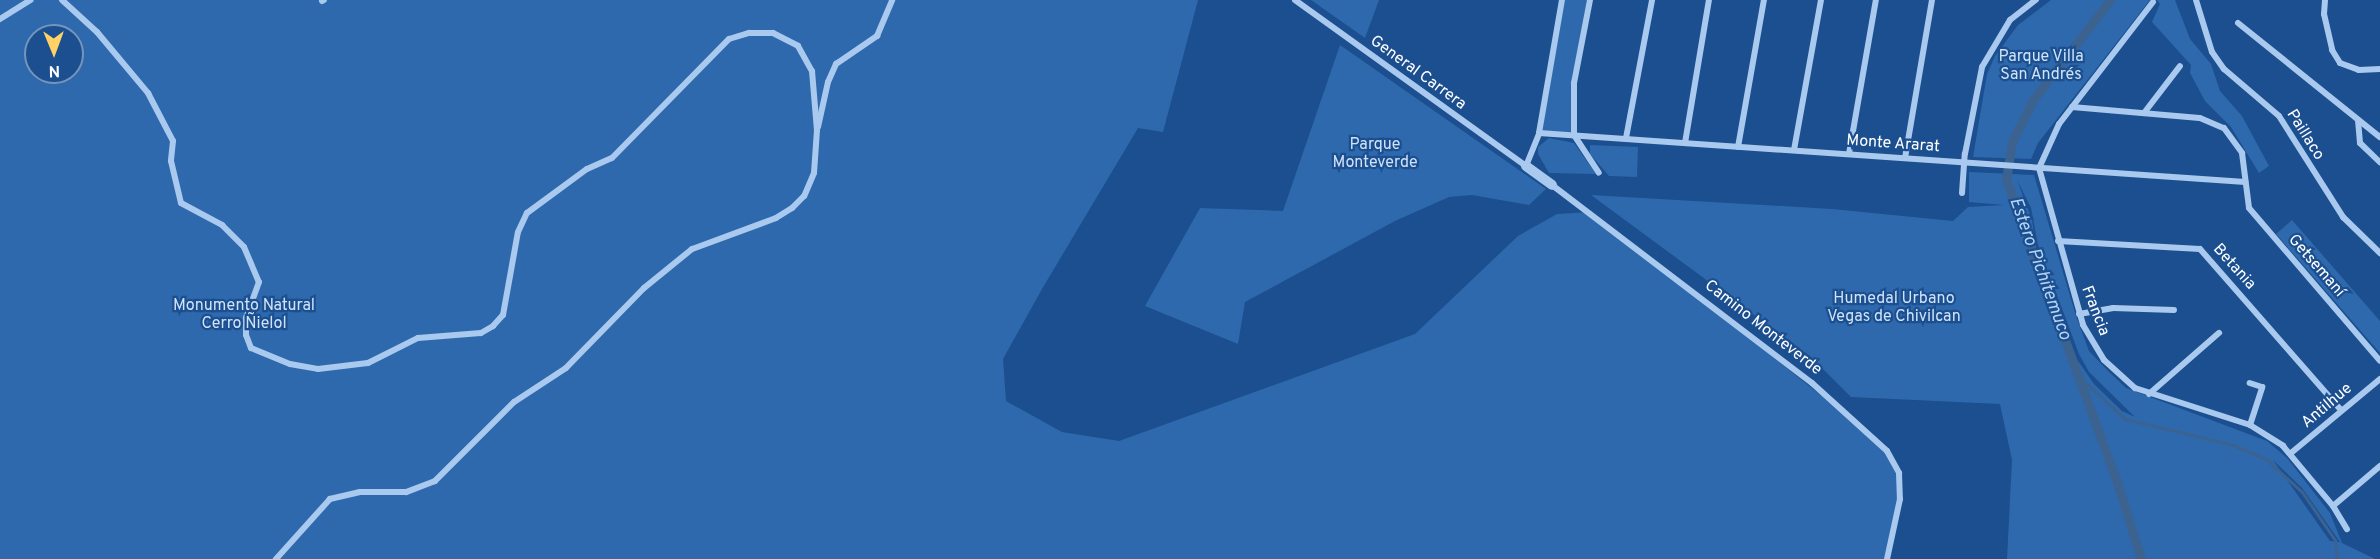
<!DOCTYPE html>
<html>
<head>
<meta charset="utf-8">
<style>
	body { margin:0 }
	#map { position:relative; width:2380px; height:559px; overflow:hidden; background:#1b4f8f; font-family:Overpass,sans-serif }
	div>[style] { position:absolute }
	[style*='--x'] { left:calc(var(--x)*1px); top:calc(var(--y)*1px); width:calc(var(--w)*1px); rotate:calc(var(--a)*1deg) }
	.green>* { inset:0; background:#2e69ad }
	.stream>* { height:3px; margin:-1.5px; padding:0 1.5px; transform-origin:1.5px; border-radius:1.5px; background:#3c6290 }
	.canal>* { height:9px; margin:-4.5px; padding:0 4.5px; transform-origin:4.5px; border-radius:4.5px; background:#3c6290 }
	.minor>* { height:6px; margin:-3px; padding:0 3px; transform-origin:3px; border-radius:3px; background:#a9c9ee }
	.tertiary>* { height:10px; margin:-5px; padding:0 5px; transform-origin:5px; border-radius:5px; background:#a9c9ee }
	span { translate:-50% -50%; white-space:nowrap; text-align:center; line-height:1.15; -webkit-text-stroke:4.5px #1b4f8f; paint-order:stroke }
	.park-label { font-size:16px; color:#cfe3fa }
	.street-label { font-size:16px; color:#fff }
	.water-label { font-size:18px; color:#b5d3f5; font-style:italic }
	.north { position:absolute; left:24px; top:24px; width:60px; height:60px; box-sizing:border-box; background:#1b4f8f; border:2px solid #7695bc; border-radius:50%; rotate:179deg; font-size:16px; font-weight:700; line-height:24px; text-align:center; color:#fff }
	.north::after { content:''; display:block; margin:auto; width:21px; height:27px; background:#ffd166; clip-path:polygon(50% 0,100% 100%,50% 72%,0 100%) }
</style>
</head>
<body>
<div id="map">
	<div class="green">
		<i style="clip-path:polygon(evenodd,0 0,1198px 0,1163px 132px,1138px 128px,1042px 289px,1003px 359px,1006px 401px,1062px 432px,1119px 441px,1415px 334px,1518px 236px,1557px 214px,1590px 212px,1857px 424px,1890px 456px,1900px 482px,1887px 559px,0 559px,0 0,36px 36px,72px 36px,72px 72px,36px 72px,36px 36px)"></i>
		<i style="clip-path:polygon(1311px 0,1379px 0,1365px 38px)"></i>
		<i style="clip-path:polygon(1565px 0,1587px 0,1572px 82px,1571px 132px,1542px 131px)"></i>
		<i style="clip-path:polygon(2051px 0,2150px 0,2038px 143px,2031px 159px,1973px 157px,1987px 74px,1995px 56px,2018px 25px)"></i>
		<i style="clip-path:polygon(2157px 0,2175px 0,2190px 39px,2211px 64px,2220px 91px,2242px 116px,2269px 166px,2259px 173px,2231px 127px,2205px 101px,2190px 73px,2191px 65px,2152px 22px,2160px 4px)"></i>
		<i style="clip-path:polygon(1340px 45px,1546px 189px,1529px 205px,1472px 195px,1449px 197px,1395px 221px,1245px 302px,1238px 344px,1145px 306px,1200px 208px,1283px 211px)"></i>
		<i style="clip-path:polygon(1549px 138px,1574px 143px,1596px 174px,1549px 173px,1538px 154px,1538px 147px)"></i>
		<i style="clip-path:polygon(1590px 145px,1638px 147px,1637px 177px,1609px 176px,1590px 154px)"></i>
		<i style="clip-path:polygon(evenodd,1969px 172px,2034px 175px,2076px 316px,2089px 351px,2108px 371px,2126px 388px,2267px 441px,2287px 458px,2330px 513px,2342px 543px,2375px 559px,2007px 559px,2012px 460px,2000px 404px,1851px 397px,1811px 357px,1591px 195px,1832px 209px,1953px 221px,1968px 207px,2004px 205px,1969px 202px,1969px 172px,2017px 180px,2031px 208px,2038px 245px,2079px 354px,2089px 372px,2135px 417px,2122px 411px,2094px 384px,2076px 358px,2036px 248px,2032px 220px,2017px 180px,1969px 172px,2273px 460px,2302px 488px,2340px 542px,2330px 541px,2273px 460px)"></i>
		<i style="clip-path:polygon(2292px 220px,2380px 321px,2380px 353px,2276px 234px)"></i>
	</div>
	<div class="stream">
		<i style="--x:2073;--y:371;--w:71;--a:42.7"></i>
		<i style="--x:2125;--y:419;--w:111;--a:13.5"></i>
		<i style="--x:2233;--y:445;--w:36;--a:23"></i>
		<i style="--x:2266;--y:459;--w:49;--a:42.5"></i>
		<i style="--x:2302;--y:492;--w:58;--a:55.5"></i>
		<i style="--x:2335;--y:540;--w:19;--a:84"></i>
	</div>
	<div class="canal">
		<i style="--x:2110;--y:0;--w:126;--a:127.6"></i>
		<i style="--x:2033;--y:100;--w:47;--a:116.6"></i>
		<i style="--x:2012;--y:142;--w:37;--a:99"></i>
		<i style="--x:2006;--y:179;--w:326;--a:69.9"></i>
		<i style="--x:2118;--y:485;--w:77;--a:72.7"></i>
	</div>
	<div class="minor">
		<i style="--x:62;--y:0;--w:47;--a:42.4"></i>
		<i style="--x:97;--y:32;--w:80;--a:50.1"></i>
		<i style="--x:148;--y:93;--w:54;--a:62.5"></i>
		<i style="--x:173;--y:141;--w:20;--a:96"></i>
		<i style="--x:171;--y:161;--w:43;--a:76.6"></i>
		<i style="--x:181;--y:203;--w:47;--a:28.2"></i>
		<i style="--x:222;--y:225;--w:31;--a:45"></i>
		<i style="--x:244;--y:247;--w:38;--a:67"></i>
		<i style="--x:259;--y:282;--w:38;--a:110"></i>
		<i style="--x:246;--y:318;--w:17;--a:90"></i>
		<i style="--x:246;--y:335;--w:14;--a:69"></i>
		<i style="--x:251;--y:348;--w:42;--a:22.3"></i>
		<i style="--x:290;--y:364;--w:28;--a:10"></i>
		<i style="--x:318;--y:369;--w:50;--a:-6.8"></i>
		<i style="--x:368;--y:363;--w:56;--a:-26.6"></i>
		<i style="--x:418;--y:338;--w:63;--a:-4.5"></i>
		<i style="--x:481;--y:333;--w:14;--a:-30"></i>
		<i style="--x:493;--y:326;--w:15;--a:-48"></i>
		<i style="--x:503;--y:315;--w:84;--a:-79.8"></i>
		<i style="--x:518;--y:232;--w:21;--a:-65"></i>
		<i style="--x:527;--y:213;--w:74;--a:-36.3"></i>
		<i style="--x:587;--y:169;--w:27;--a:-24"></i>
		<i style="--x:612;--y:158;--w:167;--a:-45.5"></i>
		<i style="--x:729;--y:39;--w:21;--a:-17"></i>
		<i style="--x:749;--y:33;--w:24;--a:0"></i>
		<i style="--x:773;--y:33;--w:28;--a:27"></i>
		<i style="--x:798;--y:46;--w:29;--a:61"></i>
		<i style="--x:812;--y:71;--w:59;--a:85.2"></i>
		<i style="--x:817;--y:130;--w:43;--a:94"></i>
		<i style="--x:814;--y:173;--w:25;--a:113"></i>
		<i style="--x:804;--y:196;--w:17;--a:135"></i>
		<i style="--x:792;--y:208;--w:19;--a:148"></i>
		<i style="--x:776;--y:218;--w:90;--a:159.7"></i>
		<i style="--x:692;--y:249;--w:62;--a:140.9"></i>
		<i style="--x:644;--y:288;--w:112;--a:134.3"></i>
		<i style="--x:566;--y:368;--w:62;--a:146.8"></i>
		<i style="--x:514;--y:402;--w:112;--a:135"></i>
		<i style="--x:435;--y:481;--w:31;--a:159"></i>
		<i style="--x:406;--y:492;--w:46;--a:180"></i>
		<i style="--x:360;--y:492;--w:31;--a:167"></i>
		<i style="--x:330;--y:499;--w:81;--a:132"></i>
		<i style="--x:1295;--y:0;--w:284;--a:35.7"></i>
		<i style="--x:1526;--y:166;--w:35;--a:-68"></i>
		<i style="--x:1539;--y:133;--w:135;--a:-80.2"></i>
		<i style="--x:1590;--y:0;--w:85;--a:100.9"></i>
		<i style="--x:1574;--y:83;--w:52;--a:90"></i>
		<i style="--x:1574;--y:135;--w:45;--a:56.7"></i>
		<i style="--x:2196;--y:0;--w:54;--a:72.9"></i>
		<i style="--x:2212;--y:52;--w:21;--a:55"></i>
		<i style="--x:2224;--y:69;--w:72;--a:40.5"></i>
		<i style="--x:2279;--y:116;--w:120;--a:57.6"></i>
		<i style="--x:2343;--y:217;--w:52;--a:44.2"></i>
		<i style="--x:2325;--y:0;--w:14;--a:94"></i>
		<i style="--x:2324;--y:14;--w:37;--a:77"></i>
		<i style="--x:2332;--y:50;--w:15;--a:58"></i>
		<i style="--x:2340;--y:63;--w:20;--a:20"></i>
		<i style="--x:2359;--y:70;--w:21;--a:-3"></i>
		<i style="--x:322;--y:1;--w:2;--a:-27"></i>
		<i style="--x:2153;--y:2;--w:154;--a:127.6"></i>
		<i style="--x:2059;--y:124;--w:48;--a:114.4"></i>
		<i style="--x:2039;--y:168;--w:163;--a:74.3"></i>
		<i style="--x:2083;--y:325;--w:41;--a:59"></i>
		<i style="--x:2104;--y:360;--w:42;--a:42.1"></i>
		<i style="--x:2135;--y:388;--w:121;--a:17.8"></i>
		<i style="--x:2250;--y:425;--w:39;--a:32"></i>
		<i style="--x:2283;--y:446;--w:78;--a:50.2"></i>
		<i style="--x:2333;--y:506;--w:27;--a:59"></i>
		<i style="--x:0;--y:19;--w:36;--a:-32"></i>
		<i style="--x:2238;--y:23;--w:182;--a:38.8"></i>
		<i style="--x:2072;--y:107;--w:128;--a:4.9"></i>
		<i style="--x:2200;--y:118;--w:26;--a:23"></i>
		<i style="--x:2224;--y:128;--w:31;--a:54"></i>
		<i style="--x:2242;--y:153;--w:55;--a:82.7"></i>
		<i style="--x:2249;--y:208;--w:201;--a:49.4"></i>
		<i style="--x:2144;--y:113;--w:59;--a:-52.5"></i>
		<i style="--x:2358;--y:120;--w:23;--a:85"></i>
		<i style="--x:2360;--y:143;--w:28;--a:44"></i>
		<i style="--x:818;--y:127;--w:46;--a:-77.5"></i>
		<i style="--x:828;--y:82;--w:20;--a:-66"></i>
		<i style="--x:836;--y:64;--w:50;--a:-34.3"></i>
		<i style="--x:877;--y:36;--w:39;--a:-67"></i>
		<i style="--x:1539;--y:133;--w:708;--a:3.97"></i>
		<i style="--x:1626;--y:138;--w:140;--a:-79.3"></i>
		<i style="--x:1685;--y:143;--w:145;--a:-80.5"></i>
		<i style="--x:1738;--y:147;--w:149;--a:-80"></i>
		<i style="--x:1794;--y:150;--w:152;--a:-79.8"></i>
		<i style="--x:1849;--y:154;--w:156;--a:-80.1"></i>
		<i style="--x:1905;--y:158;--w:160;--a:-80.3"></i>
		<i style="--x:1552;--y:185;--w:327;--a:37.3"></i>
		<i style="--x:1812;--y:383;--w:101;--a:42.2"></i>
		<i style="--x:1887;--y:451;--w:25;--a:61"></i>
		<i style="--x:1899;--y:473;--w:26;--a:88"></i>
		<i style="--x:1900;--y:499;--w:61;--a:102.2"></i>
		<i style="--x:1962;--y:193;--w:39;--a:-86"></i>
		<i style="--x:1965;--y:154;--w:89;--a:-78.9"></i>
		<i style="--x:1982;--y:67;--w:55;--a:-59.2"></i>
		<i style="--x:2010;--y:20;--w:33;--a:-38"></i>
		<i style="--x:2058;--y:241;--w:142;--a:3.2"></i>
		<i style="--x:2200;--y:249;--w:214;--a:48.8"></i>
		<i style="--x:2079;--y:314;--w:35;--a:-10"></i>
		<i style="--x:2113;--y:308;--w:61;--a:1.9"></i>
		<i style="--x:2149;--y:394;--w:93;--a:-41.1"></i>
		<i style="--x:2250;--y:425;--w:40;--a:-72"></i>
		<i style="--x:2262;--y:387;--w:13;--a:-162"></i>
		<i style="--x:2291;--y:453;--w:116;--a:-39.7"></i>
		<i style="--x:2333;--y:506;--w:62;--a:-40.4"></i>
	</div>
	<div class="tertiary">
		<i style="--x:1526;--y:166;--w:32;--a:36"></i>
	</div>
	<div class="park-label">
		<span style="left:2041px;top:66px">Parque Villa<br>San Andrés</span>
		<span style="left:1375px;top:154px">Parque<br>Monteverde</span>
		<span style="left:1894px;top:308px">Humedal Urbano<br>Vegas de Chivilcan</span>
		<span style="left:244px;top:315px">Monumento Natural<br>Cerro Ñielol</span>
	</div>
	<div class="street-label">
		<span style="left:1418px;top:73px;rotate:36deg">General Carrera</span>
		<span style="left:2305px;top:135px;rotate:58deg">Paillaco</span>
		<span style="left:1893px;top:144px;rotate:4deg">Monte Ararat</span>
		<span style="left:2316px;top:266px;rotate:49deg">Getsemaní</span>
		<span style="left:2234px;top:267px;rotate:48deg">Betania</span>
		<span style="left:2095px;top:311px;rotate:69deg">Francia</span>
		<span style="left:1763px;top:328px;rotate:38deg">Camino Monteverde</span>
		<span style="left:2327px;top:406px;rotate:-40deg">Antilhue</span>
	</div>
	<div class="water-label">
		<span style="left:2039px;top:269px;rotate:70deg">Estero Pichitemuco</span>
	</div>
	<div class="north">N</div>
</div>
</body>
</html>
